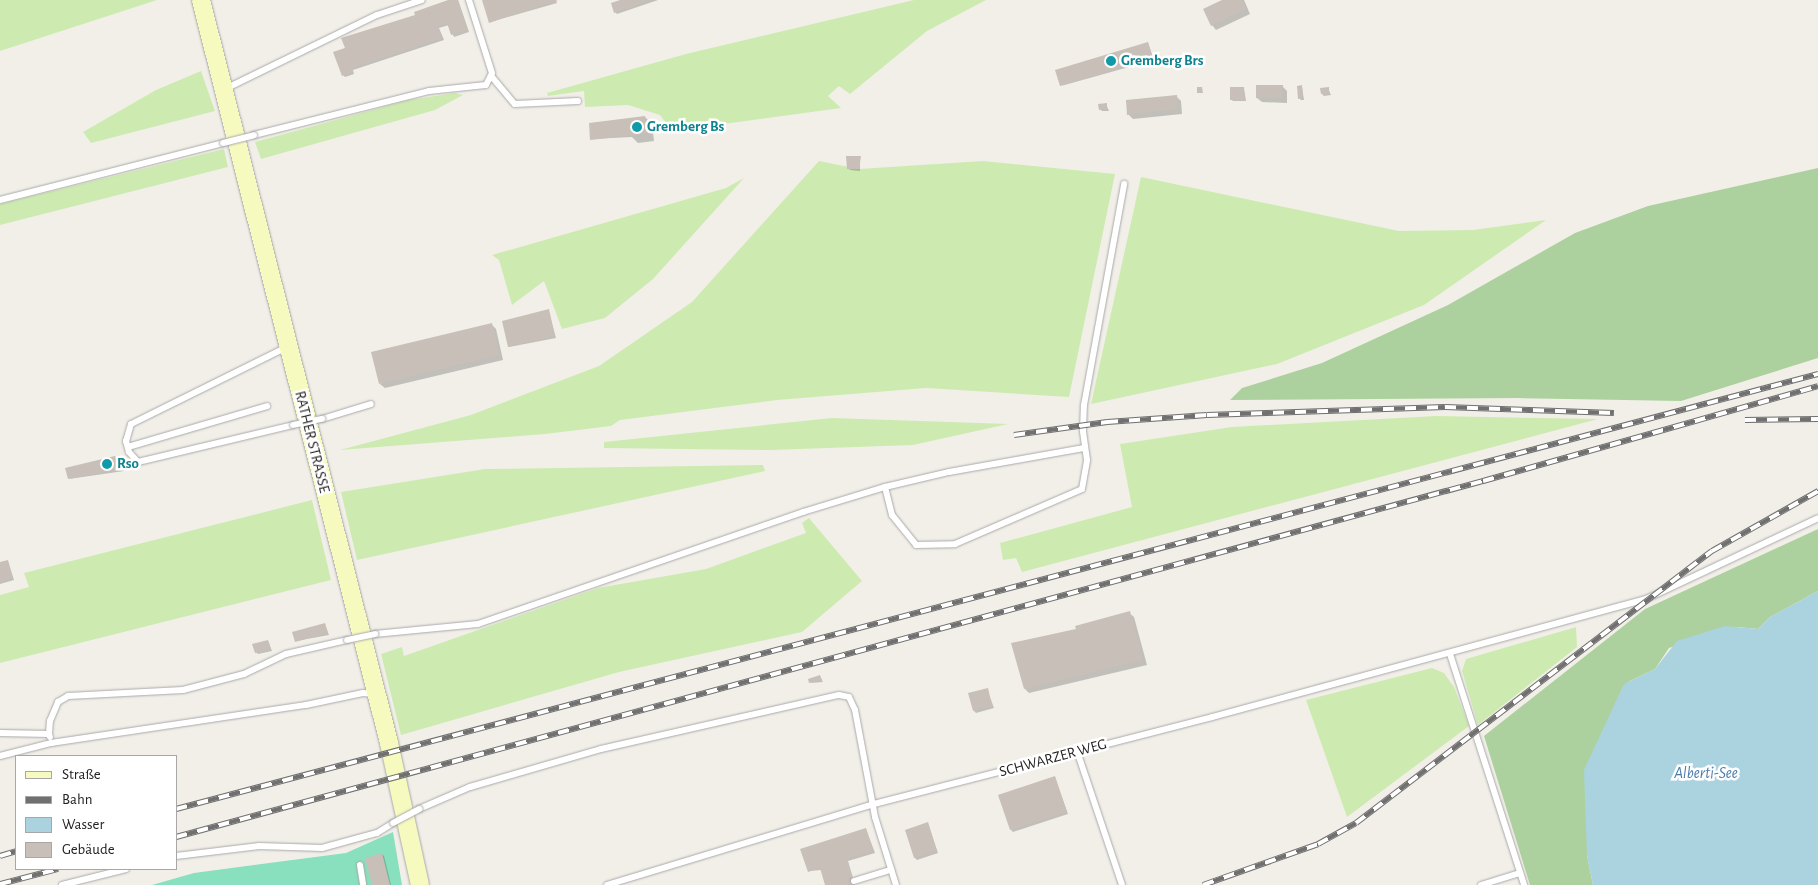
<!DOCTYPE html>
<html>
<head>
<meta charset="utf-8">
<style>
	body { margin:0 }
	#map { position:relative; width:1818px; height:885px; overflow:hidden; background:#f2efe9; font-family:"Alegreya Sans",sans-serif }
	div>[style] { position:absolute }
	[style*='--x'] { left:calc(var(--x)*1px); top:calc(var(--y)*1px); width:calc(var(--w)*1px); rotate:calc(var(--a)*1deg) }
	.grass>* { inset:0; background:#cdebb0 }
	.forest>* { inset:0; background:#add19e }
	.pitch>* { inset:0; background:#88e0be }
	.water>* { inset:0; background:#aad3df }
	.shadow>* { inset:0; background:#0003 }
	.building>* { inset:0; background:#c7bfb8 }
	.roads { filter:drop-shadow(0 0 1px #a9a9a9) drop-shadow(0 0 1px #a9a9a9) }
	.lane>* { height:6px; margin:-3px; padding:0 3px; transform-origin:3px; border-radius:3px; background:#fff }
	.secondary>* { height:18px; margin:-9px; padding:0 9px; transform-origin:9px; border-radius:9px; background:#f7fabf }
	.rail>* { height:5.5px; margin-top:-2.75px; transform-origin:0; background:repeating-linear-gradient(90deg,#fff 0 11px,#707070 0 22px); box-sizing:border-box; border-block:1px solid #707070 }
	.bridges { filter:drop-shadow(0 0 1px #a9a9a9) drop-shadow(0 0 1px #a9a9a9) }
	.lane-bridge>* { height:6px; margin:-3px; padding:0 3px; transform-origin:3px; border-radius:3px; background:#fff }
	.dots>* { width:14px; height:14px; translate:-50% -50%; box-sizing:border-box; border:2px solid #fff; border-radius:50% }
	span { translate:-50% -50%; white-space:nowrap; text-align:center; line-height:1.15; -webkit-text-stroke:5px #fff; paint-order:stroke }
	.culture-label { font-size:15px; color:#0d838f; font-weight:700 }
	.left { translate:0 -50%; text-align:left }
	.street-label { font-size:15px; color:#222 }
	.water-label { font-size:16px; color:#4a7aab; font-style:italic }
	.legend { position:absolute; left:15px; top:755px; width:162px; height:115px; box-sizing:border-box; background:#fff; border:1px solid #a7a7a7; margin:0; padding:6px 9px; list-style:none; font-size:15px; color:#222 }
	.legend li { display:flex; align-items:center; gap:10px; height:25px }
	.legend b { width:25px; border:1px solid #a7a7a7 }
</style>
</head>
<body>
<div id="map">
	<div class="grass">
		<i style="clip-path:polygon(0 0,157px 0,0 51px)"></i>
		<i style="clip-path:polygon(914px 0,986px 0,927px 31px,850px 94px,839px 86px,828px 96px,841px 108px,672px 131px,660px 115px,628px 105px,585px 107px,584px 91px,548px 96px,547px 93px,686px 54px)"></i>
		<i style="clip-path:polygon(201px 71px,215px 111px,91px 143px,83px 132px,156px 90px)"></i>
		<i style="clip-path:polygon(455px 93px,463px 95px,435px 110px,261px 159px,255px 142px,409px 100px)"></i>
		<i style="clip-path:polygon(224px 149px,228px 167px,0 225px,0 204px)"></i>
		<i style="clip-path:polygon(819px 161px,859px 169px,983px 161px,1115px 174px,1069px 397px,926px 388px,777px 400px,620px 420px,611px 426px,545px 434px,340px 450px,471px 415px,599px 366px,692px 302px)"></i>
		<i style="clip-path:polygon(1141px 177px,1399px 231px,1473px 230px,1546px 220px,1424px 305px,1277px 364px,1091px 404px)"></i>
		<i style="clip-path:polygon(744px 178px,653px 279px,605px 318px,562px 329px,544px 281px,512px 305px,499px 260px,492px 255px,726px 188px)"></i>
		<i style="clip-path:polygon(1436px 416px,1598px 419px,1022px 572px,1016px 558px,1003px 560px,1000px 543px,1132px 507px,1120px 444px,1232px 427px)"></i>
		<i style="clip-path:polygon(832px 418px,1008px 424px,913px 445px,771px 450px,604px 448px,604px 442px)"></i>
		<i style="clip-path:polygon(763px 465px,765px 471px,357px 560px,341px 492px,485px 469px)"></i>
		<i style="clip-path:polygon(312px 500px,331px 580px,0 663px,0 595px,29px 587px,24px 573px)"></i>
		<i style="clip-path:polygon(809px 518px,862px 581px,802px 632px,619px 672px,401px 735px,381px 654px,402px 647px,404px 656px,598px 588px,706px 569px,806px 533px,802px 523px)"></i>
		<i style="clip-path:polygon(1576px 627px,1577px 647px,1478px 725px,1462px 671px,1466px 659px)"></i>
		<i style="clip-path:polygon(1432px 668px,1444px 673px,1454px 687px,1469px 726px,1347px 817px,1306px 700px)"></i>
	</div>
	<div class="forest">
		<i style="clip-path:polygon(1818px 168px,1818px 358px,1681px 401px,1517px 398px,1230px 400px,1242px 388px,1322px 363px,1448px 305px,1575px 233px,1648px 206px)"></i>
		<i style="clip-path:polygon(1818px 529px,1818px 591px,1770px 617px,1758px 629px,1737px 627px,1669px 648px,1655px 669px,1628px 682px,1588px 824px,1587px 855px,1593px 885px,1530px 885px,1484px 736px,1645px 609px)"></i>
	</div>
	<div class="pitch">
		<i style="clip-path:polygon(393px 832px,402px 885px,152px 885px,194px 873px,346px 853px)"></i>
	</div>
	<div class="water">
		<i style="clip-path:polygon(1818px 591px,1818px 885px,1593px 885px,1587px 855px,1584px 770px,1624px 684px,1655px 669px,1677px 641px,1725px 626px,1758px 629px,1770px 617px)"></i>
	</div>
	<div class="shadow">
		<i style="clip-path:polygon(452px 0,458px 0,469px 32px,454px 37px,449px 25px,439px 28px,444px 40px,353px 70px,354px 74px,345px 77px,343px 75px,417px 16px)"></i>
		<i style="clip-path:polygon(556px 0,557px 3px,490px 22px)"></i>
		<i style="clip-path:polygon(624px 0,658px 0,617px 14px,615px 12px)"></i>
		<i style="clip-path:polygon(1225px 0,1244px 0,1250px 14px,1216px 30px,1212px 25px)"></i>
		<i style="clip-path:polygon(1148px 43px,1154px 60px,1061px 86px)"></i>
		<i style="clip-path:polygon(1282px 86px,1287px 91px,1287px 103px,1262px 102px,1257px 98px)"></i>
		<i style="clip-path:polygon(1302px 87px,1304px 100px,1301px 100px,1299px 98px)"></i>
		<i style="clip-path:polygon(1244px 88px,1246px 101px,1233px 101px,1231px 99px)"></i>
		<i style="clip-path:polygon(1328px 88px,1331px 95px,1324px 96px,1322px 94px)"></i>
		<i style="clip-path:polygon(1176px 96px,1181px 101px,1182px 114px,1133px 119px,1128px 114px)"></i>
		<i style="clip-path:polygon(1106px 104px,1109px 111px,1102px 111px,1100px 109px)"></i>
		<i style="clip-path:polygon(645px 117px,652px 124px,654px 141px,638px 143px,632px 137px,591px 139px)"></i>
		<i style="clip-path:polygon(860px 157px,860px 171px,850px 170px,848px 168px)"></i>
		<i style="clip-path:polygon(548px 310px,556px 338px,509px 347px,503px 322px)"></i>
		<i style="clip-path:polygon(491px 324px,496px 329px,503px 360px,385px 388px,380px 384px)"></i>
		<i style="clip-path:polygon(118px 456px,124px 471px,69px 479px)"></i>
		<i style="clip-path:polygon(8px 562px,14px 580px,0 584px,0 564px)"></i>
		<i style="clip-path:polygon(1129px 613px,1134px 617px,1147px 665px,1029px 693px,1025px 689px,1078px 630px)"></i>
		<i style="clip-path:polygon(325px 625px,329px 635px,296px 641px)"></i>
		<i style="clip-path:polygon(268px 641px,272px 651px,258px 654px,256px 652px)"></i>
		<i style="clip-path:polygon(820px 677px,823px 682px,810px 683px)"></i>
		<i style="clip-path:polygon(987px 689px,994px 708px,976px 713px,974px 711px)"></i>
		<i style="clip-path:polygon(1055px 778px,1068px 814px,1013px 832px,1011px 830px)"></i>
		<i style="clip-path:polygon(928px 824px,938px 853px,917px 860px,915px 858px)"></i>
		<i style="clip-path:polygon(866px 829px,875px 853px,848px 861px,855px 885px,826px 885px,821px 870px,809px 871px)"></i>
		<i style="clip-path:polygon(382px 854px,384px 856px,391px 885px,373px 885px)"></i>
	</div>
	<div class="building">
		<i style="clip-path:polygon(448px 0,458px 0,468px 30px,451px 35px,447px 23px,438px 26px,442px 38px,352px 68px,353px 72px,342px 76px,333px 52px,345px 48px,341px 38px,415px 15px,414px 12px)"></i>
		<i style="clip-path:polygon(482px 0,558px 0,489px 23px)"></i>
		<i style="clip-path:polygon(620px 0,650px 0,614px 13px,611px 3px)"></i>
		<i style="clip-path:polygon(1222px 0,1242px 0,1246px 9px,1211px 26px,1203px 9px)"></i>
		<i style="clip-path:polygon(1148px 42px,1153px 58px,1060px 86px,1055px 70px)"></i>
		<i style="clip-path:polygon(1256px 85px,1283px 85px,1282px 98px,1256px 98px)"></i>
		<i style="clip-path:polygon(1302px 85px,1303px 98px,1298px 99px,1297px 86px)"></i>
		<i style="clip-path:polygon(1197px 87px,1202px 87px,1203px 93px,1197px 93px)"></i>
		<i style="clip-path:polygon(1230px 87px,1244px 87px,1244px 100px,1230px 100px)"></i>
		<i style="clip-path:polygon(1329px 87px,1329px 93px,1321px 94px,1320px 88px)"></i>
		<i style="clip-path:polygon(1177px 95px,1178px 109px,1127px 115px,1126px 100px)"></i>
		<i style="clip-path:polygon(1107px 103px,1107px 109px,1099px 110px,1098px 104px)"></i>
		<i style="clip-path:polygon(645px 116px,647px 134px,590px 140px,589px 123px)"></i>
		<i style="clip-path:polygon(846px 156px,861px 156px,859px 169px,847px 169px)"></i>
		<i style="clip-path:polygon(549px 309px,555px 336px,508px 347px,502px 321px)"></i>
		<i style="clip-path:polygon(492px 323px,499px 355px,379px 384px,371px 352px)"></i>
		<i style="clip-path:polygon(119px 455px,122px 469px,68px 479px,65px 468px)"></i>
		<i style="clip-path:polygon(8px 560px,13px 578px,0 582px,0 562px)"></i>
		<i style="clip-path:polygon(1130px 611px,1143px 660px,1024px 689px,1011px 643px,1076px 629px,1075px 626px)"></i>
		<i style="clip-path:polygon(325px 623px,328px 633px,295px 642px,292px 632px)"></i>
		<i style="clip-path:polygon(268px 640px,271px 649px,255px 653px,252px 644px)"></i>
		<i style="clip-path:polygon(820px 675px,822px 680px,809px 683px,808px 679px)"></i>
		<i style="clip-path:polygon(988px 688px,992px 706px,973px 711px,968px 693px)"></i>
		<i style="clip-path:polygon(1055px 776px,1067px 812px,1010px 830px,998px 795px)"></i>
		<i style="clip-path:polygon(928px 822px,937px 851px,914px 858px,905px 830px)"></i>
		<i style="clip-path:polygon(866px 828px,873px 851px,847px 859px,855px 885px,825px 885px,820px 868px,808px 872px,800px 849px)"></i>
		<i style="clip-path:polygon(382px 853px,390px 885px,372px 885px,365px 858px)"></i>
	</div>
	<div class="roads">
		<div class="lane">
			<i style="--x:492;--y:77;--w:35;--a:50"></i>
			<i style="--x:515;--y:104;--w:63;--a:-2.7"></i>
			<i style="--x:225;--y:89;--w:169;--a:-26"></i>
			<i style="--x:377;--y:15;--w:47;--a:-18.4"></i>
			<i style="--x:254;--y:135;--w:180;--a:-14.1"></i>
			<i style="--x:429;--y:91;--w:57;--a:-6"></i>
			<i style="--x:486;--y:85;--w:13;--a:-63"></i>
			<i style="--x:492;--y:73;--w:77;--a:-107.5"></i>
			<i style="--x:0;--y:200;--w:230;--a:-14.3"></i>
			<i style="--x:287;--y:347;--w:174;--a:153.7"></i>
			<i style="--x:131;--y:424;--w:18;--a:106"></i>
			<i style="--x:126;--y:441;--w:11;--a:75"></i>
			<i style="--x:129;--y:452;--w:13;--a:48"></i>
			<i style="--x:138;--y:462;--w:159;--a:-13.4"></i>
			<i style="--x:322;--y:419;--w:51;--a:-17"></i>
			<i style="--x:128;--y:447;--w:145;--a:-16.4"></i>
			<i style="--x:885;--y:487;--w:29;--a:76"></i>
			<i style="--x:892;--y:515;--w:38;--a:51"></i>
			<i style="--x:916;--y:545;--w:39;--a:-1"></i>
			<i style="--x:955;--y:544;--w:138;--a:-23.4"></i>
			<i style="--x:1082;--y:489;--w:29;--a:-80"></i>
			<i style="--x:1087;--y:460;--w:29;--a:-98"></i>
			<i style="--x:1083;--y:431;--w:26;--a:-88"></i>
			<i style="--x:1084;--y:405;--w:225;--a:-79.7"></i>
			<i style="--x:375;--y:634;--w:103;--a:-5.5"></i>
			<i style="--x:478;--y:624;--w:344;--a:-19"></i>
			<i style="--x:803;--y:512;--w:86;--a:-17"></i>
			<i style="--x:885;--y:487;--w:66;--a:-13.2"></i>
			<i style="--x:949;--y:472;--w:137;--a:-10.1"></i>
			<i style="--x:1450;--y:654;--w:243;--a:72.2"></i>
			<i style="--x:0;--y:733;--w:49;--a:1.2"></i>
			<i style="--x:49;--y:734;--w:3;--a:72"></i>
			<i style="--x:49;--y:734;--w:13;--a:-86"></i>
			<i style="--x:50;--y:721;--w:21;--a:-67"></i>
			<i style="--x:58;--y:702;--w:12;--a:-31"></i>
			<i style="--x:68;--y:696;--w:115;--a:-3"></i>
			<i style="--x:183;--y:690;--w:63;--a:-14.7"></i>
			<i style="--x:244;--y:674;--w:47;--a:-25.5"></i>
			<i style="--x:286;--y:654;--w:63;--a:-12.9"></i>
			<i style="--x:1077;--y:751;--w:141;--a:71.4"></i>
			<i style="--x:0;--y:756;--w:53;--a:-14.3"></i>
			<i style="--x:51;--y:743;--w:258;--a:-8.5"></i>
			<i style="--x:306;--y:705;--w:58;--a:-11.9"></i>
			<i style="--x:363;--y:693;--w:11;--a:5"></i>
			<i style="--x:419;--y:809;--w:56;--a:-23.3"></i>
			<i style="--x:470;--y:787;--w:136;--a:-16.2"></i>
			<i style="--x:601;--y:749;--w:244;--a:-12.8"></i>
			<i style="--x:839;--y:695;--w:10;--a:11"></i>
			<i style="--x:849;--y:697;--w:14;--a:65"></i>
			<i style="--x:855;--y:710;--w:109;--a:79.4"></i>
			<i style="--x:875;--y:817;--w:71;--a:72.8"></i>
			<i style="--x:176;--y:856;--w:84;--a:-6.9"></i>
			<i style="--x:259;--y:846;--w:63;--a:1.8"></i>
			<i style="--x:322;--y:848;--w:57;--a:-15.3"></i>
			<i style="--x:377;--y:833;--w:19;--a:-32"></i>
			<i style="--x:360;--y:865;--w:20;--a:81"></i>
			<i style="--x:854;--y:881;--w:39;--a:-17"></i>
			<i style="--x:62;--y:885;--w:66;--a:-14"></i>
			<i style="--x:607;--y:885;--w:279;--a:-16.9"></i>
			<i style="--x:874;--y:804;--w:349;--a:-14.4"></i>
			<i style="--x:1212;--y:717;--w:448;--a:-15.2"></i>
			<i style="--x:1644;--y:600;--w:192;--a:-25.2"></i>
			<i style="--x:1481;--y:885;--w:41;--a:-17.1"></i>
		</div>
		<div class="secondary">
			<i style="--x:201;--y:0;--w:766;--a:75.8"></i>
			<i style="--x:389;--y:743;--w:145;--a:77.7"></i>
		</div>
	</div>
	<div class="rail">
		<i style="--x:1745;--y:420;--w:73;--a:-0.8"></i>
		<i style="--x:1014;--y:435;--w:94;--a:-8"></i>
		<i style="--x:1107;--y:422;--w:100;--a:-4"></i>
		<i style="--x:1207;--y:415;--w:238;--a:-1.9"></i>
		<i style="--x:1445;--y:407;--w:169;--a:2"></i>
		<i style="--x:176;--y:809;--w:1699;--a:-14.84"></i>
		<i style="--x:176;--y:837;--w:1355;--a:-15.24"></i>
		<i style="--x:1483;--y:481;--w:348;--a:-15.8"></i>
		<i style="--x:0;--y:856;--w:17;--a:-17"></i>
		<i style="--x:0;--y:884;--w:60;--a:-14.5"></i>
		<i style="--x:1203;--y:885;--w:122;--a:-19.6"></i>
		<i style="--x:1318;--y:844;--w:43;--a:-28.9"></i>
		<i style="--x:1356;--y:823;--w:448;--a:-37.4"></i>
		<i style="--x:1712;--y:551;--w:122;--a:-29.5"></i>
	</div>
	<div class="bridges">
		<div class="lane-bridge">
			<i style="--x:223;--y:143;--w:32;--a:-14"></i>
			<i style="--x:293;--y:425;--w:30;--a:-12"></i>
			<i style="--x:347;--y:640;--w:29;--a:-12"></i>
			<i style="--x:393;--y:823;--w:30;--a:-28"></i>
		</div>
	</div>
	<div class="dots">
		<i style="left:1111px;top:61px;background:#0f9aa8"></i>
		<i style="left:637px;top:127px;background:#0f9aa8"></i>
		<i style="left:107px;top:464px;background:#0f9aa8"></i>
	</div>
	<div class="culture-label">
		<span class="left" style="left:1121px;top:61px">Gremberg Brs</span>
		<span class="left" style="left:647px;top:127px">Gremberg Bs</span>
		<span class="left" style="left:117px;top:464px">Rso</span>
	</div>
	<div class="street-label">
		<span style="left:312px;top:442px;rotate:76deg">RATHER STRASSE</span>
		<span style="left:1053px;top:758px;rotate:-15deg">SCHWARZER WEG</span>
	</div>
	<div class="water-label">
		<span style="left:1706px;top:773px">Alberti-See</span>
	</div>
	<ul class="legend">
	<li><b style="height:6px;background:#f7fabf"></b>Straße</li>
	<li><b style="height:6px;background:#707070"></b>Bahn</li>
	<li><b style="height:14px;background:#aad3df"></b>Wasser</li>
	<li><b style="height:14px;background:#c7bfb8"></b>Gebäude</li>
	</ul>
</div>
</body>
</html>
